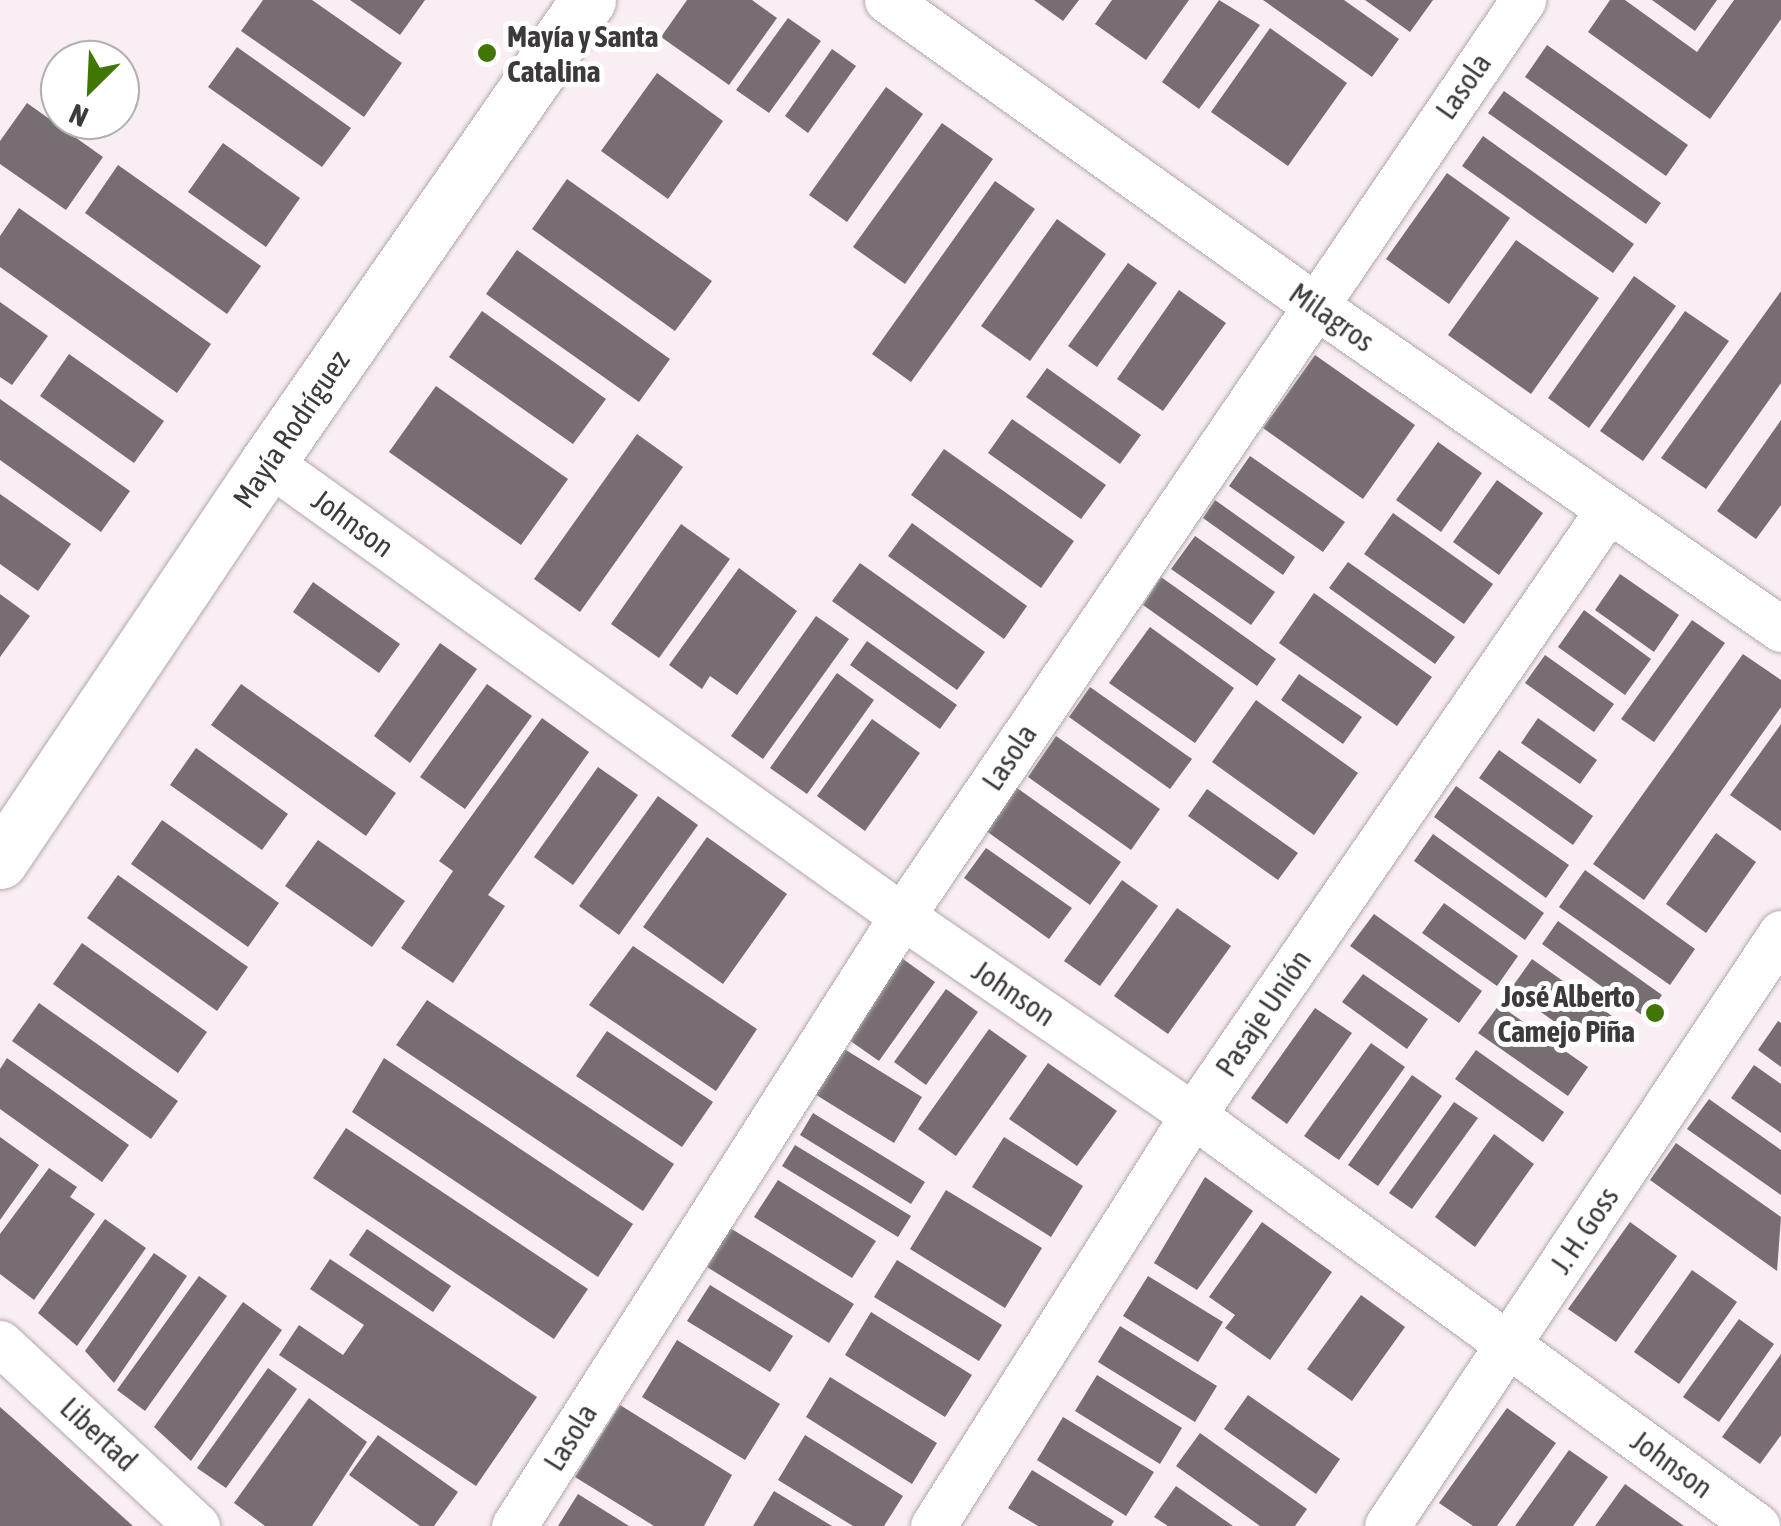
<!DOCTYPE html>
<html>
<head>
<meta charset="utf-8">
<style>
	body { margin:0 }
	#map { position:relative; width:1781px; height:1526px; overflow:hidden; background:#f9eef4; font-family:"Asap Condensed",sans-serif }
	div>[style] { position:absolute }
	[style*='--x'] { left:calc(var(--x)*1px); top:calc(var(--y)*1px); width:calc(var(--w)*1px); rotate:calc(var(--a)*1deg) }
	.building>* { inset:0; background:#776e73 }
	.roads { filter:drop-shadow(0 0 2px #b1a8ad) drop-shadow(0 0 2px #b1a8ad) }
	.street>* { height:45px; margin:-22.5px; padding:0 22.5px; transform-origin:22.5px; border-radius:22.5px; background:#fff }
	.secondary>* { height:55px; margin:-27.5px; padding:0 27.5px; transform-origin:27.5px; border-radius:27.5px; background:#fff }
	.dots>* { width:28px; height:28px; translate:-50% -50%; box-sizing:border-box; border:5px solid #fff; border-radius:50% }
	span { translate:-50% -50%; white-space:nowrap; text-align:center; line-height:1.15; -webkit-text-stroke:10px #fff; paint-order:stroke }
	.poi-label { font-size:30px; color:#3e3a3c; font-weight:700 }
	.left { translate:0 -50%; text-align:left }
	.right { translate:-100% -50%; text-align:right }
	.street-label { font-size:30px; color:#3e3a3c }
	.north { position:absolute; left:40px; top:40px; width:100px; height:100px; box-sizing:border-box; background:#fff; border:2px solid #b2b0b1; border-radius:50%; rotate:204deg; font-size:28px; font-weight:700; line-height:40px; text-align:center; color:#3e3a3c }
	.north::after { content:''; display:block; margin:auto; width:35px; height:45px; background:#407603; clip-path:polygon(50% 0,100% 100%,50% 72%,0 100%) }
</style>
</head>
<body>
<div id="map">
	<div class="building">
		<i style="clip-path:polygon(263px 0,312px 0,402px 63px,364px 117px,241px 31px)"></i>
		<i style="clip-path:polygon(350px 0,425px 0,400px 35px)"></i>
		<i style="clip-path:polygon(687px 0,752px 0,777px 18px,729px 85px,661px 37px)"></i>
		<i style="clip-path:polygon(1034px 0,1079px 0,1063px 21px)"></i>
		<i style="clip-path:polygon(1112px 0,1189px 0,1146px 60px,1095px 24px)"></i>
		<i style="clip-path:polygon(1219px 0,1260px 25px,1199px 109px,1162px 82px)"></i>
		<i style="clip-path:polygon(1263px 0,1344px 0,1399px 39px,1372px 77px)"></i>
		<i style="clip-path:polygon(1365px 0,1433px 0,1410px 32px)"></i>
		<i style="clip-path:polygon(1610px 0,1625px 0,1697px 52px,1734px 0,1781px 0,1781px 19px,1710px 119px,1588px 32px)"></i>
		<i style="clip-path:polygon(1652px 0,1717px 0,1695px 31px)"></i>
		<i style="clip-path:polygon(788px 18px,821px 41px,769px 113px,736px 90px)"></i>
		<i style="clip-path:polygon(1270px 28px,1347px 83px,1288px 166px,1211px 112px)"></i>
		<i style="clip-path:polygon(1547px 45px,1688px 145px,1666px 176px,1525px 77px)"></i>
		<i style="clip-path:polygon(237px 47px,351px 128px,322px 167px,208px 87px)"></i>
		<i style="clip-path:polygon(832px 49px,856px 66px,808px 133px,785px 116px)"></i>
		<i style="clip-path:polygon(657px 73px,723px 121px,668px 199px,601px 151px)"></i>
		<i style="clip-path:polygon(886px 87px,923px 114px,847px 222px,809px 195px)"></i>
		<i style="clip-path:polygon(1504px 91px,1661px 203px,1646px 224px,1488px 113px)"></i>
		<i style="clip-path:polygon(27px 103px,103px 157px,66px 210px,0 164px,0 141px)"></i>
		<i style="clip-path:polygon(942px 123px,993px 159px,905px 284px,853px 247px)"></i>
		<i style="clip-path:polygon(1483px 136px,1634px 244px,1613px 273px,1462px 166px)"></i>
		<i style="clip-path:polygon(223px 143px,300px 198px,266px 247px,188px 192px)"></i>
		<i style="clip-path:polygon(118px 165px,261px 266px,227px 314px,85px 213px)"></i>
		<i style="clip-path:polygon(1447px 173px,1510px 218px,1449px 304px,1386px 259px)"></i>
		<i style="clip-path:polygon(567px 179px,712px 281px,675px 331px,532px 229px)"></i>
		<i style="clip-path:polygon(995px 181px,1035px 209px,911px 382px,872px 354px)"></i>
		<i style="clip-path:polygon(19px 208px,211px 344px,177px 393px,0 267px,0 236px)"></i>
		<i style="clip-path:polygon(1057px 219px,1106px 254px,1030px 361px,981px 326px)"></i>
		<i style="clip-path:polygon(1516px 240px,1599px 298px,1531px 394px,1448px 335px)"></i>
		<i style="clip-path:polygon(517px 250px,670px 359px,639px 402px,486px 294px)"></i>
		<i style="clip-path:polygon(1128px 263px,1157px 283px,1097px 367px,1068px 346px)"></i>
		<i style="clip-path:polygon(1634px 276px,1676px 306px,1589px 428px,1548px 398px)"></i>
		<i style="clip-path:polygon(1179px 290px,1226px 323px,1163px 411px,1117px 379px)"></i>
		<i style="clip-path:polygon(1781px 291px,1781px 383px,1706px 489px,1661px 458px)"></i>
		<i style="clip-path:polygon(0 302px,48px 336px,12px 385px,0 377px)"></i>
		<i style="clip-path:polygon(482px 311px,606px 399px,573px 444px,449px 357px)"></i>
		<i style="clip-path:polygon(1685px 311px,1729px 341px,1643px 461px,1600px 431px)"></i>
		<i style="clip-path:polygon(69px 354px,164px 421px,134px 463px,40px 396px)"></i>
		<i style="clip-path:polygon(1315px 355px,1415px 425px,1363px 499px,1263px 428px)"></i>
		<i style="clip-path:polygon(1047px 368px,1141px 435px,1120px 464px,1026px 397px)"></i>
		<i style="clip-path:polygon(436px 386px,568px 479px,521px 545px,389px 452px)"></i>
		<i style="clip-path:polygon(0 399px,130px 491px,101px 532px,0 460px)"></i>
		<i style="clip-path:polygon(1012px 419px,1106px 485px,1081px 519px,988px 453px)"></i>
		<i style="clip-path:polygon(1781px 420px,1781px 505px,1756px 539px,1717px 511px)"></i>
		<i style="clip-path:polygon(637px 434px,683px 467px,580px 612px,534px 579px)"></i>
		<i style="clip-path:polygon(1438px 442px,1482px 473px,1441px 532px,1396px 500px)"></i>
		<i style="clip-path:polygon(944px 449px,1074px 541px,1041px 588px,911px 495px)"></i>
		<i style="clip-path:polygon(1250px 456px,1345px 522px,1323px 552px,1229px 486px)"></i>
		<i style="clip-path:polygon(1497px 480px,1543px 513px,1499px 575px,1453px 542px)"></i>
		<i style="clip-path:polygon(0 494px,71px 544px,38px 591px,0 564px)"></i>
		<i style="clip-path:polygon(1215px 500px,1295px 557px,1283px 575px,1203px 518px)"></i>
		<i style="clip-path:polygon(1393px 513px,1493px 584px,1464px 624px,1364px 554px)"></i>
		<i style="clip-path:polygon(912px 523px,1027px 606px,1004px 639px,888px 556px)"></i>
		<i style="clip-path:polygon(681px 524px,730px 559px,659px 658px,611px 624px)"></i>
		<i style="clip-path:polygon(1195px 536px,1275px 592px,1251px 625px,1171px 569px)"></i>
		<i style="clip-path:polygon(1348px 562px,1455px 637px,1435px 664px,1329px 588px)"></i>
		<i style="clip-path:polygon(860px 563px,985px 652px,957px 690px,832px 601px)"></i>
		<i style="clip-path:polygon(739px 568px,797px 611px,737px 695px,710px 676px,702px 689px,669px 665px)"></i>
		<i style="clip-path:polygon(1620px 574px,1679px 615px,1654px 652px,1595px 610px)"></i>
		<i style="clip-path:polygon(1161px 577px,1276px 659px,1257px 686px,1143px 605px)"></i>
		<i style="clip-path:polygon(313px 582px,400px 644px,379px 673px,293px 612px)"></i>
		<i style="clip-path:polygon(1314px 593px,1432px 677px,1397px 726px,1279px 643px)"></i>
		<i style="clip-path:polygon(0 594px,30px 616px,0 657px)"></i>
		<i style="clip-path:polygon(1584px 610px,1651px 659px,1625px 695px,1558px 647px)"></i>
		<i style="clip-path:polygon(816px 616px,849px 639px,763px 759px,731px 736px)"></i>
		<i style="clip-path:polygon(1692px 620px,1725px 643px,1654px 742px,1621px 719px)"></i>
		<i style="clip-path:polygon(1150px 627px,1234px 688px,1195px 743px,1109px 683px)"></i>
		<i style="clip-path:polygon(867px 641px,957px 705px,940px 729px,850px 665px)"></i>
		<i style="clip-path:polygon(440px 643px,477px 669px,410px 763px,374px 736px)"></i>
		<i style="clip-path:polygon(1743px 654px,1781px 680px,1781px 707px,1644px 900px,1593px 864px)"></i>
		<i style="clip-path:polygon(1545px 655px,1614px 704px,1594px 732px,1525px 683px)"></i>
		<i style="clip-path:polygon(837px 673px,874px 700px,807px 794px,770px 768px)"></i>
		<i style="clip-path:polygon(1299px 674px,1362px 717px,1343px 744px,1281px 700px)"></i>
		<i style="clip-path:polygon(241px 684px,396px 793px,366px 836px,211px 725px)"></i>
		<i style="clip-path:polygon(487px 684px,532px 716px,465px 809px,420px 777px)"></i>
		<i style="clip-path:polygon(1090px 687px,1192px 759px,1170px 789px,1069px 717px)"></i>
		<i style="clip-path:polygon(1256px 700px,1358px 773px,1314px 835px,1212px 762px)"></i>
		<i style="clip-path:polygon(542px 718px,589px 752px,488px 895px,505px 906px,453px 983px,401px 948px,453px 871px,439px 861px)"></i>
		<i style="clip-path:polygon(1538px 718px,1597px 760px,1580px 784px,1521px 743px)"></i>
		<i style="clip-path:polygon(872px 719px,920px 753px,865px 831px,817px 796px)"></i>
		<i style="clip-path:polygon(1781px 724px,1781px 831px,1730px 795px)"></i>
		<i style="clip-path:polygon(1056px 736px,1160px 809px,1131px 850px,1028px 777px)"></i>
		<i style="clip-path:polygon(196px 748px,288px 814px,262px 850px,170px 785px)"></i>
		<i style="clip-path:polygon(1499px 750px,1593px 816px,1573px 845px,1479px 778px)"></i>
		<i style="clip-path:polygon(598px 767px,638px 795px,573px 885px,534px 857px)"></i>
		<i style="clip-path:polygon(1013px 785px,1121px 862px,1090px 905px,982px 828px)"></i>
		<i style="clip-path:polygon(1456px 786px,1569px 865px,1546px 898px,1434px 817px)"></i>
		<i style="clip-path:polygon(1207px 789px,1298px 853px,1278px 880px,1188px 816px)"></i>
		<i style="clip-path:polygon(658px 796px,698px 825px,619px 935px,579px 906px)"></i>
		<i style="clip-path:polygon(162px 820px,279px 903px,248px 947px,131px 864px)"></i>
		<i style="clip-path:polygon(1716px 833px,1756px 862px,1706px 933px,1666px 904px)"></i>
		<i style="clip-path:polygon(1433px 834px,1544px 913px,1525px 940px,1414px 861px)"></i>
		<i style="clip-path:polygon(707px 837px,787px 894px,723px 984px,643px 927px)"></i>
		<i style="clip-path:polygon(318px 840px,405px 901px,372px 947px,285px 886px)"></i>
		<i style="clip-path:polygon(986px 848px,1072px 908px,1049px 939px,964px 878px)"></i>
		<i style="clip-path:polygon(1585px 870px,1695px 949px,1670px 985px,1559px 907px)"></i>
		<i style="clip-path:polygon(118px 875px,248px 967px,217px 1011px,87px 918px)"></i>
		<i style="clip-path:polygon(1122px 880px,1158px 906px,1100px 986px,1064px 961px)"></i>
		<i style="clip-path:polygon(1444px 903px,1518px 956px,1497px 986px,1422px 933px)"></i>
		<i style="clip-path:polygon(1177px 908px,1231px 946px,1168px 1034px,1114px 996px)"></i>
		<i style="clip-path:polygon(1374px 914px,1482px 991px,1459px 1023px,1350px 946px)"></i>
		<i style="clip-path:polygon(1558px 921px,1662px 995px,1646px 1018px,1542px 944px)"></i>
		<i style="clip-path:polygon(82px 943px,207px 1032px,178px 1073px,53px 984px)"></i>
		<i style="clip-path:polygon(633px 946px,757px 1029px,716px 1091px,589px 1005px)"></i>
		<i style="clip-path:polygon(896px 954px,935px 982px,879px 1061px,839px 1033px)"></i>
		<i style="clip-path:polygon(1532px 959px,1612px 1016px,1590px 1047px,1510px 990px)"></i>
		<i style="clip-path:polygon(1363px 974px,1428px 1019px,1407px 1049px,1342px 1002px)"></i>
		<i style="clip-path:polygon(946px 989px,978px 1012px,926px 1085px,894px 1062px)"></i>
		<i style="clip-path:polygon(427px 1000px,674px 1164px,643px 1211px,396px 1045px)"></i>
		<i style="clip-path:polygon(39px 1003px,178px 1101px,151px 1139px,12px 1041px)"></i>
		<i style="clip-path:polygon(1499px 1005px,1588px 1067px,1568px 1096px,1478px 1033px)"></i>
		<i style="clip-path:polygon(1315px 1008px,1352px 1033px,1287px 1124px,1251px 1098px)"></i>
		<i style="clip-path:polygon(1778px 1021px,1781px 1023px,1781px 1067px,1758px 1050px)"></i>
		<i style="clip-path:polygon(989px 1029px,1027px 1056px,956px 1156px,918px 1129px)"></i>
		<i style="clip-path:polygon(607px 1031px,713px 1102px,682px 1147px,576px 1076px)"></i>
		<i style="clip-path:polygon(1371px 1043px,1405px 1067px,1339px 1160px,1304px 1136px)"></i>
		<i style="clip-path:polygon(841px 1047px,922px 1097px,894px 1143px,813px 1093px)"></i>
		<i style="clip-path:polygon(1476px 1050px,1564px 1112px,1543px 1142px,1455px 1079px)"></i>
		<i style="clip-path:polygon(7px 1058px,129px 1145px,102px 1182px,0 1109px,0 1069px)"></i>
		<i style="clip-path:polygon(384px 1058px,633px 1224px,598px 1277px,352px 1112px)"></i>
		<i style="clip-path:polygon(1048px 1063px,1117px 1111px,1077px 1166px,1009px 1119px)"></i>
		<i style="clip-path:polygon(1754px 1065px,1781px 1084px,1781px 1133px,1731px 1098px)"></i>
		<i style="clip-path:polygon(1412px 1075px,1442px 1096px,1378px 1186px,1348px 1165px)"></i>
		<i style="clip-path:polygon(1709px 1099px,1781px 1150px,1781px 1195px,1687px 1129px)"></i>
		<i style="clip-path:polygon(1454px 1102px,1478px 1118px,1412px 1209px,1389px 1193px)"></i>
		<i style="clip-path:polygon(813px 1113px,925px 1182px,911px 1204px,800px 1135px)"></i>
		<i style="clip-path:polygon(346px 1128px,588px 1289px,554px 1339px,313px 1178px)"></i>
		<i style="clip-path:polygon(1494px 1134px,1534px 1164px,1475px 1247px,1435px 1217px)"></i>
		<i style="clip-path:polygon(0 1137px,39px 1165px,0 1220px)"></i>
		<i style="clip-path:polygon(1004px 1137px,1083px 1186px,1051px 1237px,972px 1187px)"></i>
		<i style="clip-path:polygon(1676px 1143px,1781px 1217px,1777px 1271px,1650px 1180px)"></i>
		<i style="clip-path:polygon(795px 1145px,911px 1216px,898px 1237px,782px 1166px)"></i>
		<i style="clip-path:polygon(49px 1168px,77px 1187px,70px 1197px,95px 1214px,34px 1300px,0 1274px,0 1234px)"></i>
		<i style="clip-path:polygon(1205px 1177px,1253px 1211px,1197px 1290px,1154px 1263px)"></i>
		<i style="clip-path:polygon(778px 1180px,876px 1241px,852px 1278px,754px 1217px)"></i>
		<i style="clip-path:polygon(946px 1190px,1042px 1248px,1005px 1308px,910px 1249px)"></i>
		<i style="clip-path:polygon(105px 1219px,146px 1248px,77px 1346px,38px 1313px)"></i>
		<i style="clip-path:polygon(1262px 1222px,1332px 1272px,1270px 1360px,1225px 1328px,1235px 1315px,1209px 1297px)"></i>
		<i style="clip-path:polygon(1630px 1222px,1677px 1256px,1616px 1342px,1568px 1309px)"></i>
		<i style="clip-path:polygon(730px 1228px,854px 1304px,829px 1343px,707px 1267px)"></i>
		<i style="clip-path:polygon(367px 1229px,451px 1286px,433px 1312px,349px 1255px)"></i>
		<i style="clip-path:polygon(154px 1253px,187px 1276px,114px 1383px,85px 1351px)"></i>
		<i style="clip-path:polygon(330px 1259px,537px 1397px,476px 1486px,279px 1355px,299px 1325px,343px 1355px,364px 1325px,310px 1289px)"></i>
		<i style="clip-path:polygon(897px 1260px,1002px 1325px,979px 1361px,874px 1297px)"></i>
		<i style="clip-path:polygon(1692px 1270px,1737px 1302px,1679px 1384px,1634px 1352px)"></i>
		<i style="clip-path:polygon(199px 1276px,227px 1296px,145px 1411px,117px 1390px)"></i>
		<i style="clip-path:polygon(1148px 1276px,1223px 1322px,1198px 1362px,1123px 1316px)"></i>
		<i style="clip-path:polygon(710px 1285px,793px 1336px,770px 1372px,687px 1321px)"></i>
		<i style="clip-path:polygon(1361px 1295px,1405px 1327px,1352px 1401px,1307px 1369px)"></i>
		<i style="clip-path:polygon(243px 1302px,282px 1330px,191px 1461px,154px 1427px)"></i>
		<i style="clip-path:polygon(871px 1312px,972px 1375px,945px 1417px,845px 1355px)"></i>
		<i style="clip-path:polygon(1739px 1319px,1774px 1344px,1719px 1422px,1683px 1397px)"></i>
		<i style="clip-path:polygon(1120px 1326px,1217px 1386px,1195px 1422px,1098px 1362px)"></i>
		<i style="clip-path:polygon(677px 1340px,780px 1404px,745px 1460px,642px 1397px)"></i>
		<i style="clip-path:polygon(1781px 1354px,1781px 1435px,1760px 1464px,1722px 1437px)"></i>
		<i style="clip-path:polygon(268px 1368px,297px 1389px,226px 1488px,197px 1468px)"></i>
		<i style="clip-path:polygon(1097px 1375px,1182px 1428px,1160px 1464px,1075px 1411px)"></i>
		<i style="clip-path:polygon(830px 1377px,937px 1443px,912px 1484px,806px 1417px)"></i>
		<i style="clip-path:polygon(1248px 1395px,1340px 1459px,1316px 1494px,1224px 1429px)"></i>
		<i style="clip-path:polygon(309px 1398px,367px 1442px,312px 1526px,265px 1526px,234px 1503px)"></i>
		<i style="clip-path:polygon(620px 1405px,732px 1475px,704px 1526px,654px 1526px,575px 1477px)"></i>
		<i style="clip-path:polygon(0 1407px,16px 1421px,133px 1526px,0 1526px)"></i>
		<i style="clip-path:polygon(1507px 1408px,1556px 1443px,1497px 1526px,1473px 1526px,1439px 1503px)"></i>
		<i style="clip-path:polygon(1063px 1417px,1154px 1472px,1126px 1516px,1037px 1460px)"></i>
		<i style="clip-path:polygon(1200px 1433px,1307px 1509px,1295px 1526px,1260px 1526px,1176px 1466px)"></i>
		<i style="clip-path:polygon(378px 1435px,458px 1492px,434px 1526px,420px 1526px,349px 1475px)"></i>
		<i style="clip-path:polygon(805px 1435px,903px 1496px,884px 1526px,853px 1526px,778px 1480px)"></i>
		<i style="clip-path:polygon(1569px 1450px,1608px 1477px,1573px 1526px,1515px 1526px)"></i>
		<i style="clip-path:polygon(1032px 1470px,1114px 1521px,1111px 1526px,1038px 1526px,1008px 1508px)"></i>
		<i style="clip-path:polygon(1625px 1484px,1684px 1526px,1595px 1526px)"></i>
		<i style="clip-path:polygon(1176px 1486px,1233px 1526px,1168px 1526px,1154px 1517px)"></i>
		<i style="clip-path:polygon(774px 1491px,832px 1526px,753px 1526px)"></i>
		<i style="clip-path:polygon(578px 1494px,629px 1526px,558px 1526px)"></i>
	</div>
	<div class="roads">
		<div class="street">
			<i style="--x:887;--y:0;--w:523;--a:35.51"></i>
			<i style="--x:1313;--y:304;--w:570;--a:34.78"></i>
			<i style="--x:268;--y:462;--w:780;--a:35.61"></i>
			<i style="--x:902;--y:916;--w:353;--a:34.4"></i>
			<i style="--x:1193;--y:1115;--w:698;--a:36.08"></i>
			<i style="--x:0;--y:1343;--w:269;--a:42.9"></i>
			<i style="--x:514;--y:1526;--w:723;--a:-57.54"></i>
			<i style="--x:902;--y:916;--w:1107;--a:-55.86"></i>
			<i style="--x:933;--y:1526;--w:486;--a:-57.7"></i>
			<i style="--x:1193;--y:1115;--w:734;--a:-55.55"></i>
			<i style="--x:1387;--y:1526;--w:712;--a:-56.4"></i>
		</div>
		<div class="secondary">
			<i style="--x:0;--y:861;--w:481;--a:-56.1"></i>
			<i style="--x:268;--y:462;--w:562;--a:-55.29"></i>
		</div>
	</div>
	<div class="dots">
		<i style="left:487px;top:53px;background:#407603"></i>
		<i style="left:1655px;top:1013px;background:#407603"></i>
	</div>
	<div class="poi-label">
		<span class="left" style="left:507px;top:53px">Mayía y Santa<br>Catalina</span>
		<span class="right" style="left:1635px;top:1013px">José Alberto<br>Camejo Piña</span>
	</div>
	<div class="street-label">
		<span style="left:1463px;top:86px;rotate:-55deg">Lasola</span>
		<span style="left:1332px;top:317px;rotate:35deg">Milagros</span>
		<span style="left:291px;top:429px;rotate:-56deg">Mayía Rodríguez</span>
		<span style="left:353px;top:523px;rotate:36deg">Johnson</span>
		<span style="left:1009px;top:757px;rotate:-56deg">Lasola</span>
		<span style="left:1014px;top:993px;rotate:34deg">Johnson</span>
		<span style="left:1263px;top:1013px;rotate:-56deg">Pasaje Unión</span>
		<span style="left:1584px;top:1230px;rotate:-56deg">J. H. Goss</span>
		<span style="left:99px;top:1434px;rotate:43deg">Libertad</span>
		<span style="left:570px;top:1437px;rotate:-58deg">Lasola</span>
		<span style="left:1672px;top:1464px;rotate:36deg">Johnson</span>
	</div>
	<div class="north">N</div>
</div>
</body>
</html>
